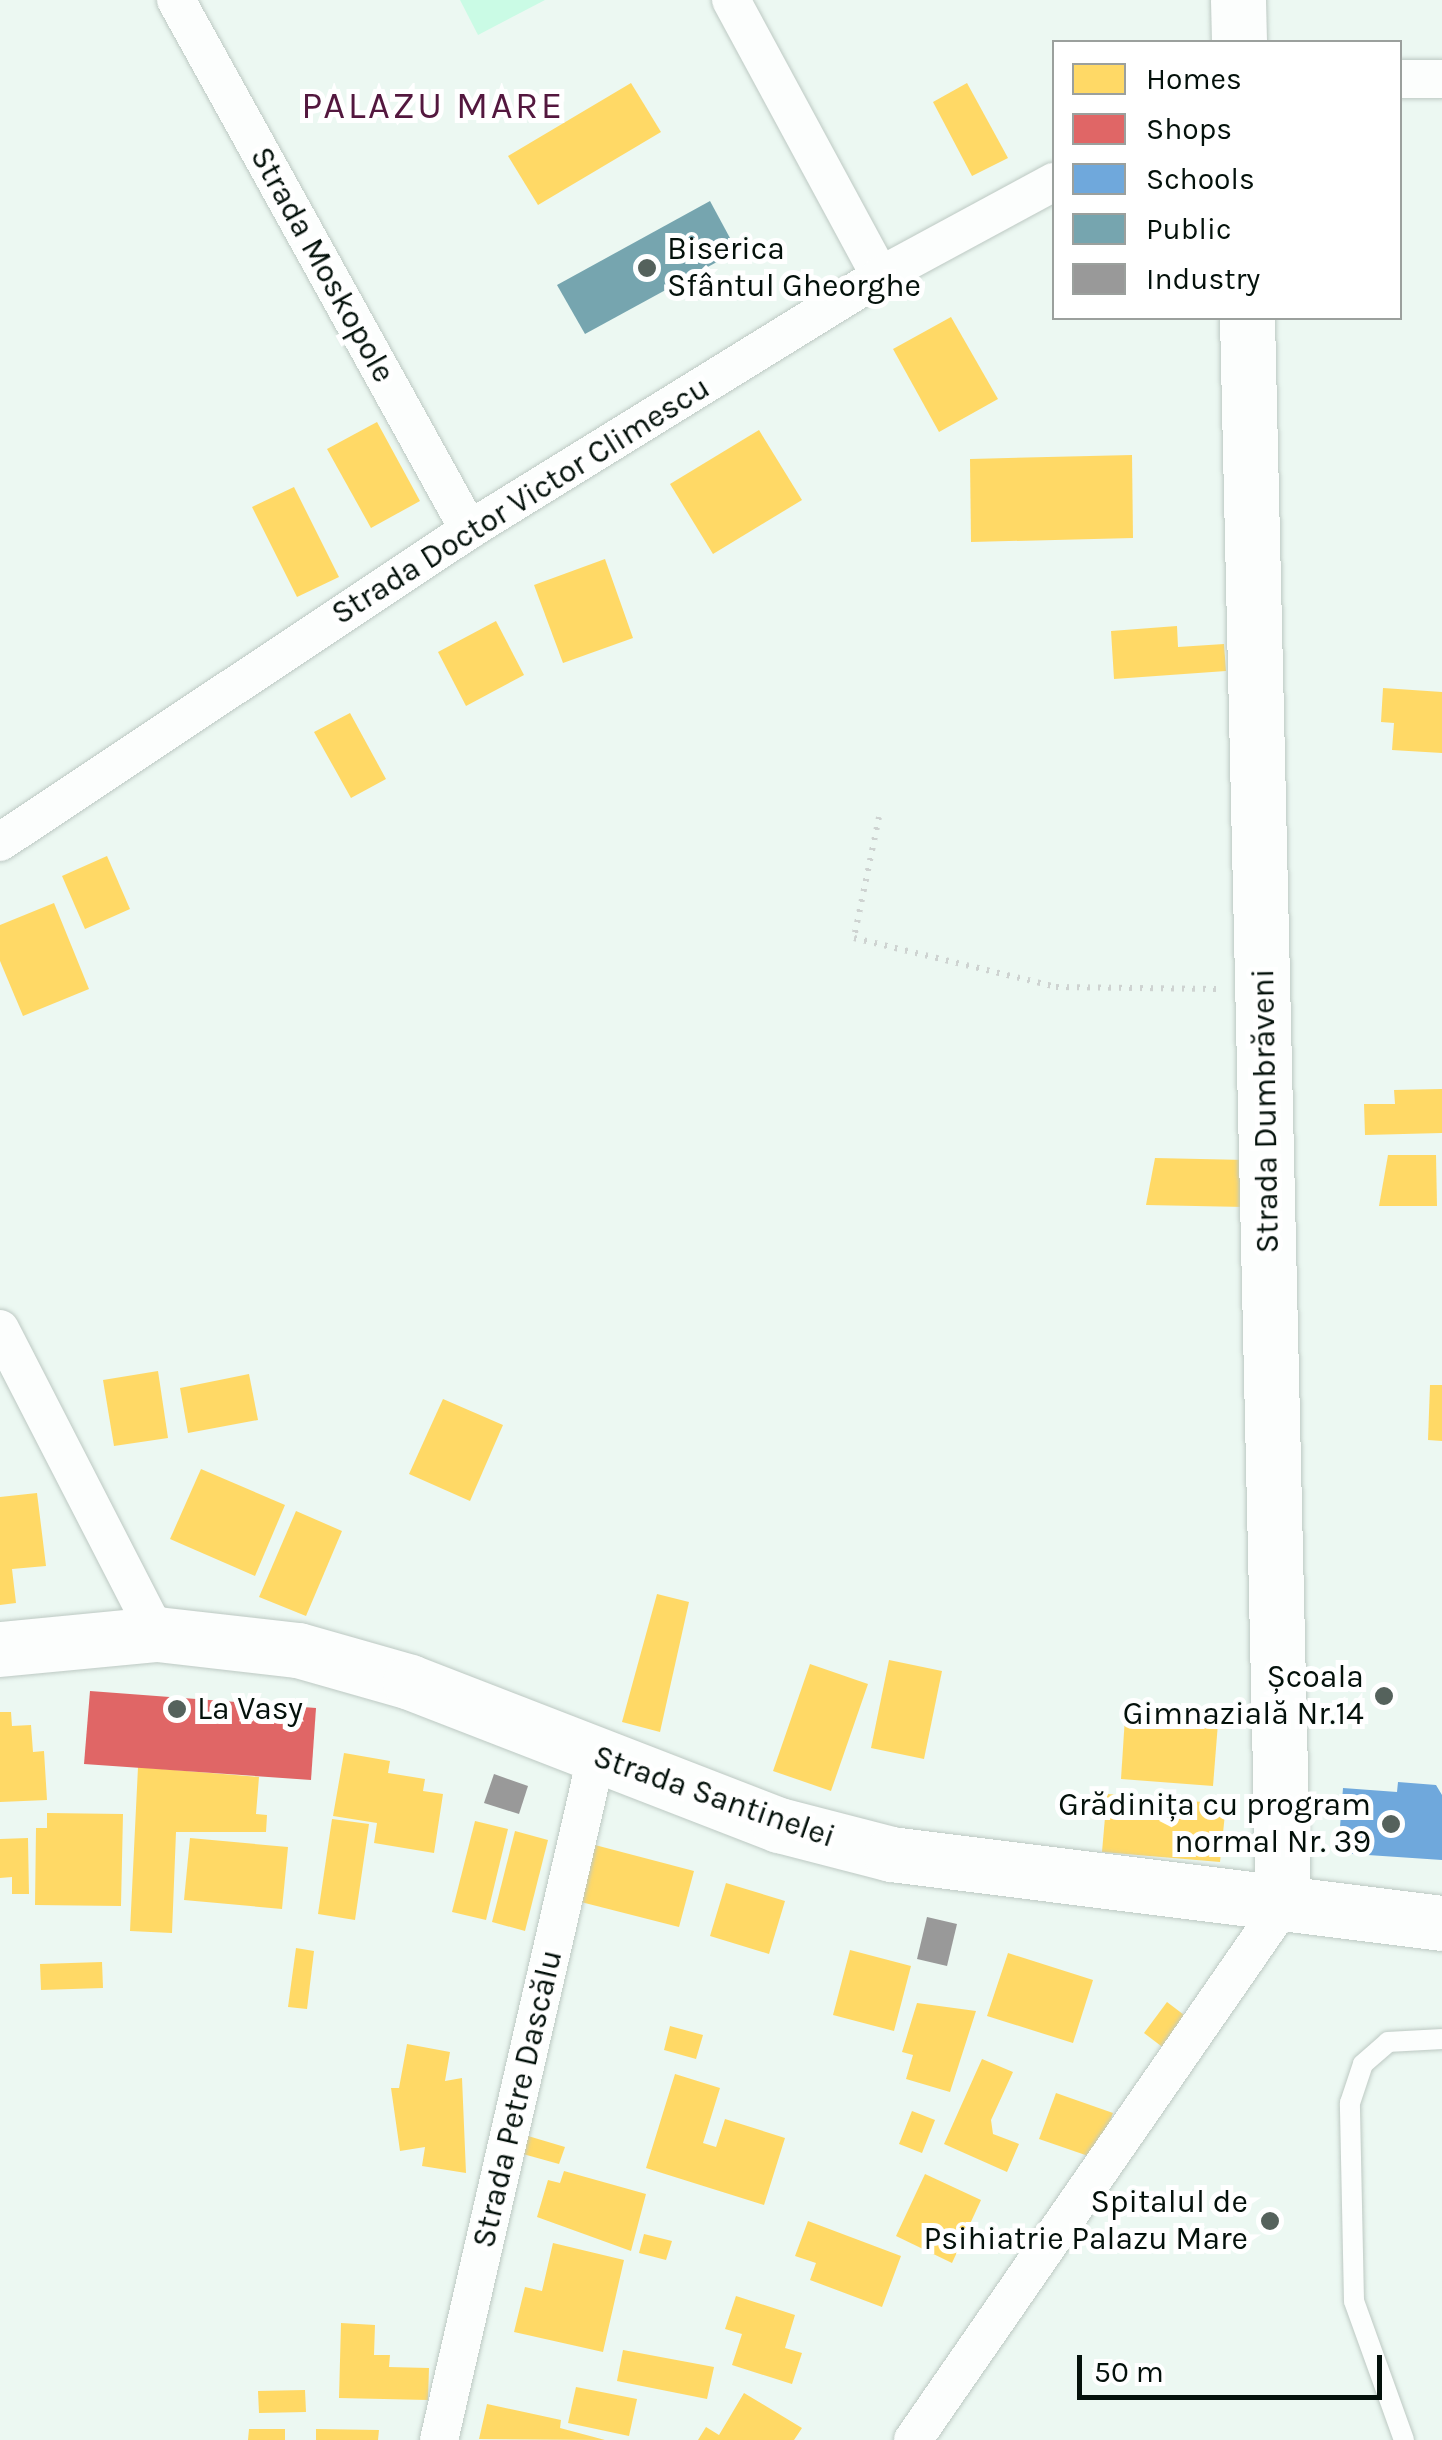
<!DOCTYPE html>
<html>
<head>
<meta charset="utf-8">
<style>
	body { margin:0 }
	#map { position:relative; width:1442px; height:2440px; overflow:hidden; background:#ecf8f2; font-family:Karla,sans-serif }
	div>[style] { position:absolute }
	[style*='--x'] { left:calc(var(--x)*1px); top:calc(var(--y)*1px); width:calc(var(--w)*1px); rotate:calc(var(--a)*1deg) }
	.green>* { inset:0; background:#cafbe5 }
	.homes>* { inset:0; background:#ffd966 }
	.shops>* { inset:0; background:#e06666 }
	.schools>* { inset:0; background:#6fa8dc }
	.public>* { inset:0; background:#76a5af }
	.industry>* { inset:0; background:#999 }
	.path>* { height:6px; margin-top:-3px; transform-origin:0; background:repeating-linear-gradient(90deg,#ced3d1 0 2.5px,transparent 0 10.5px) }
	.roads { filter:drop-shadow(0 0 2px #bdc9c3) drop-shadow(0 0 2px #bdc9c3) }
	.lane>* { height:20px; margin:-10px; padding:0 10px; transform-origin:10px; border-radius:10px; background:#fcfefd }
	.street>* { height:38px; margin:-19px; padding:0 19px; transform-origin:19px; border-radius:19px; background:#fcfefd }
	.secondary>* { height:55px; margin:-27.5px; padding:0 27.5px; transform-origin:27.5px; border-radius:27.5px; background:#fcfefd }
	.dots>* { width:28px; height:28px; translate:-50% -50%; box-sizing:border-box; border:5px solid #fff; border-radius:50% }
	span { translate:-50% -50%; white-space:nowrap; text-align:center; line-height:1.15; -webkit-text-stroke:10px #fff; paint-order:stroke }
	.poi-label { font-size:32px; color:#04110b }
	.left { translate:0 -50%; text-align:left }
	.right { translate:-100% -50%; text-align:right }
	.street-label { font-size:32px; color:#04110b }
	.quarter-label { font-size:38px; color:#53173e; letter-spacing:2.5px }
	.legend { position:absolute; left:1052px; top:40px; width:350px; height:280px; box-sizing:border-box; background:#fff; border:2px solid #9ba09d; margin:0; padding:12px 18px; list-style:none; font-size:30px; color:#04110b }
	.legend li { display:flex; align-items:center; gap:20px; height:50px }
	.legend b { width:50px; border:2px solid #9ba09d }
	.scale { position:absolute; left:1077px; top:2355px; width:305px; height:45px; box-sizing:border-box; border:5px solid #04110b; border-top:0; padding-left:12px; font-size:30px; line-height:35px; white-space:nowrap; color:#04110b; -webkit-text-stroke:8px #fff; paint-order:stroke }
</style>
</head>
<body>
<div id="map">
	<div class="green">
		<i style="clip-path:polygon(460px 0,545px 0,478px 35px)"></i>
	</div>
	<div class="homes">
		<i style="clip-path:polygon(631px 83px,661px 132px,538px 205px,508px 156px)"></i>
		<i style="clip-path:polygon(967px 83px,1008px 158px,972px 176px,933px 102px)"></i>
		<i style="clip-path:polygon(951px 317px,998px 399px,939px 432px,893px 349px)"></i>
		<i style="clip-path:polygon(377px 422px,420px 501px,371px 528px,327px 449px)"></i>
		<i style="clip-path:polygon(759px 430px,802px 500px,713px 554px,670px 484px)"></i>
		<i style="clip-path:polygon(1132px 455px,1133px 538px,971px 542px,970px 459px)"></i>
		<i style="clip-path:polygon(294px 487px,339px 577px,297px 597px,252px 507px)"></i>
		<i style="clip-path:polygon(605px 559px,633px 638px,563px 663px,534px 585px)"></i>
		<i style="clip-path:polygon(496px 621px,524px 675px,466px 706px,438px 652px)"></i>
		<i style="clip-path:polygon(1177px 626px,1178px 647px,1224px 644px,1226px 671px,1114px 679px,1111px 631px)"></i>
		<i style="clip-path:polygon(1383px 688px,1442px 692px,1442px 753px,1392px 750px,1394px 723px,1381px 722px)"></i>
		<i style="clip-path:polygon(350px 713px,386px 779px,351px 798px,314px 732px)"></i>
		<i style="clip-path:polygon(107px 856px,130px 909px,85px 929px,62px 876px)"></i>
		<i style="clip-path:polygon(54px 903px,89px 989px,23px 1016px,0 961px,0 925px)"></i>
		<i style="clip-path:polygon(1442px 1089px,1442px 1133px,1365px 1135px,1364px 1104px,1395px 1104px,1394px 1090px)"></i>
		<i style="clip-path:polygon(1388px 1155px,1436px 1155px,1437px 1206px,1379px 1206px)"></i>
		<i style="clip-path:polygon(1155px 1158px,1246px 1160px,1245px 1207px,1146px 1205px)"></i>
		<i style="clip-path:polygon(158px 1371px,168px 1438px,114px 1446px,103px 1380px)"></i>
		<i style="clip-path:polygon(249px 1374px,258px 1420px,188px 1433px,180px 1388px)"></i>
		<i style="clip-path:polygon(1430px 1385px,1442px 1385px,1442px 1441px,1428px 1440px)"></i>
		<i style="clip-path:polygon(443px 1399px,503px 1425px,470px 1501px,409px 1474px)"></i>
		<i style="clip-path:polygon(201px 1469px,285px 1505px,255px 1576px,170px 1539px)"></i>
		<i style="clip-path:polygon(37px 1493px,46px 1566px,12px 1569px,16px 1603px,0 1605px,0 1497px)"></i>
		<i style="clip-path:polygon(296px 1511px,342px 1531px,306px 1616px,259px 1597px)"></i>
		<i style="clip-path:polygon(657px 1594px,689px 1602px,660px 1732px,622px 1722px)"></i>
		<i style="clip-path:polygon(889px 1660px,942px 1671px,924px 1759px,871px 1748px)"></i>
		<i style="clip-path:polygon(810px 1664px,868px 1684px,831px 1791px,773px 1771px)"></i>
		<i style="clip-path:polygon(0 1712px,11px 1712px,12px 1726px,31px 1725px,33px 1752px,44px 1751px,47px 1800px,0 1802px)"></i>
		<i style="clip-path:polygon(1125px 1717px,1218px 1723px,1213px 1786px,1121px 1779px)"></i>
		<i style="clip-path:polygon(344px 1753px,390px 1761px,388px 1773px,425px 1779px,423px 1791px,443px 1794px,434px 1853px,374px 1843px,377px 1823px,333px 1816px)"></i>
		<i style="clip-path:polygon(138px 1767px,259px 1777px,256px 1814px,267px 1815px,266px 1832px,176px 1832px,172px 1933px,130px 1931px)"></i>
		<i style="clip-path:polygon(1107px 1794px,1226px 1804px,1220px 1862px,1102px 1852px)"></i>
		<i style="clip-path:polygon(47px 1813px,123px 1814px,121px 1906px,35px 1905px,36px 1828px,47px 1828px)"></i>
		<i style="clip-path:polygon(332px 1819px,369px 1824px,355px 1920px,318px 1914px)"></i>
		<i style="clip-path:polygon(475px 1821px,508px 1829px,486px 1920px,452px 1912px)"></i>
		<i style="clip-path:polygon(515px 1831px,548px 1840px,525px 1931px,492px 1922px)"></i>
		<i style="clip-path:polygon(28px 1838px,29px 1894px,12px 1894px,12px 1877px,0 1878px,0 1839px)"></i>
		<i style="clip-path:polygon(190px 1838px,288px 1847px,282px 1909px,184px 1900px)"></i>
		<i style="clip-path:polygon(595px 1845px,694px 1871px,679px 1927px,581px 1902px)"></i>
		<i style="clip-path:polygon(726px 1883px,785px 1901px,769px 1954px,710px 1936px)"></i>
		<i style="clip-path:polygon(296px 1948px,314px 1951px,307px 2009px,288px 2007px)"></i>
		<i style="clip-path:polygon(850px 1950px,911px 1966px,894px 2031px,833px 2015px)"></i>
		<i style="clip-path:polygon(1008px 1953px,1093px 1980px,1073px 2043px,987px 2016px)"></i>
		<i style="clip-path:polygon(102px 1962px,103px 1988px,41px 1990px,40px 1964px)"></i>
		<i style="clip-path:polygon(1167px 2002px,1188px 2018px,1165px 2049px,1144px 2033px)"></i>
		<i style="clip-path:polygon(917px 2003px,976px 2011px,950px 2092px,906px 2079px,913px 2055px,902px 2052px)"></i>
		<i style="clip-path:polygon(670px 2026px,703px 2035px,696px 2059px,664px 2050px)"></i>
		<i style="clip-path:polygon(407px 2044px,450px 2052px,445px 2081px,462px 2078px,466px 2173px,422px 2166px,425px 2147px,400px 2151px,391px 2088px,399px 2088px)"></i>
		<i style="clip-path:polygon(982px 2059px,1013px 2072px,991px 2120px,993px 2134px,1019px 2144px,1007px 2172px,944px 2144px)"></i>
		<i style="clip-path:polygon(675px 2074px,720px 2088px,703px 2143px,716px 2147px,725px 2119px,785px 2138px,764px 2205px,646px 2168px)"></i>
		<i style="clip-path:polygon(1056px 2093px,1113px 2113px,1097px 2159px,1039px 2139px)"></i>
		<i style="clip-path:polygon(912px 2111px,935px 2120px,922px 2153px,899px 2144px)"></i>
		<i style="clip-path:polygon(528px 2136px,565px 2147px,559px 2164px,523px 2154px)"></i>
		<i style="clip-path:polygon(564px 2171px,646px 2194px,631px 2251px,537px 2217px,548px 2180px,560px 2183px)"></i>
		<i style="clip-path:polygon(925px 2174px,981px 2200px,952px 2263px,896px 2236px)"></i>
		<i style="clip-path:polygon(808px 2221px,901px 2256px,882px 2307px,810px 2280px,816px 2263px,795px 2256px)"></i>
		<i style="clip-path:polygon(644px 2234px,672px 2241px,666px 2260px,639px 2253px)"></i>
		<i style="clip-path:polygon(553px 2243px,624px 2260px,603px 2352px,514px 2332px,525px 2287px,542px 2291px)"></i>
		<i style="clip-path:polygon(736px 2296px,795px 2315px,785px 2348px,802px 2353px,792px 2384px,732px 2365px,742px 2334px,725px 2329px)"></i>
		<i style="clip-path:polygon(341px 2323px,375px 2325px,374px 2355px,390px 2355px,389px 2367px,429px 2368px,428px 2400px,339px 2398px)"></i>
		<i style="clip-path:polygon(623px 2350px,714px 2367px,707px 2399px,617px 2381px)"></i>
		<i style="clip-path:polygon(576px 2387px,637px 2399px,629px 2436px,568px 2423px)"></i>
		<i style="clip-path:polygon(305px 2390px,306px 2412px,259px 2413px,258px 2391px)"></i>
		<i style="clip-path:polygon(744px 2393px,802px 2428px,794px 2440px,698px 2440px,706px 2427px,719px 2435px)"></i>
		<i style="clip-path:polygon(487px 2404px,561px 2420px,560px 2428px,605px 2440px,479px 2439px)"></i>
		<i style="clip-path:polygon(249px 2429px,285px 2429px,285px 2440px,248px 2440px)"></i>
		<i style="clip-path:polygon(316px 2429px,379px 2430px,378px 2440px,316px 2440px)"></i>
	</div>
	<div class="shops">
		<i style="clip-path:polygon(90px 1691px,316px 1708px,311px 1780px,84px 1764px)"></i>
	</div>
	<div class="schools">
		<i style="clip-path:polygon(1398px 1782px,1436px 1785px,1442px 1795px,1442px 1860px,1338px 1853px,1343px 1788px,1397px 1792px)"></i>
	</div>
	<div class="public">
		<i style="clip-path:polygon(710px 201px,737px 251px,585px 334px,557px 285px)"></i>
	</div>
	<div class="industry">
		<i style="clip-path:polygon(494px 1774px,528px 1786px,519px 1814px,484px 1803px)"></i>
		<i style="clip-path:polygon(927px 1917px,957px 1924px,947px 1966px,917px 1959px)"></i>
	</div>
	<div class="path">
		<i style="--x:879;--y:817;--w:124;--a:101.7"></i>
		<i style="--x:854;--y:938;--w:208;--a:13.6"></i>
		<i style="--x:1056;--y:987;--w:161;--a:0.7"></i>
	</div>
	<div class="roads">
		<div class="lane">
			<i style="--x:1404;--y:2440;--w:148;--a:-109.8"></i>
			<i style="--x:1354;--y:2301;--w:198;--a:-91.2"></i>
			<i style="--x:1350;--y:2103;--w:41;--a:-71.6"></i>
			<i style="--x:1363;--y:2064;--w:33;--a:-41"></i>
			<i style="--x:1388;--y:2042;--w:54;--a:-3.2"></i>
		</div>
		<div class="street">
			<i style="--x:176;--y:0;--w:606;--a:61.06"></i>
			<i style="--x:731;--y:0;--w:314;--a:61.6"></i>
			<i style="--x:1400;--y:79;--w:42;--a:0"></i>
			<i style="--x:0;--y:842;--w:563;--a:-33.63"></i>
			<i style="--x:469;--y:530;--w:483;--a:-31.7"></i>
			<i style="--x:880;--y:276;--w:198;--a:-28.4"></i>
			<i style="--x:0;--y:1329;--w:343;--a:62.8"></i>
			<i style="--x:439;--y:2440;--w:700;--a:-77.04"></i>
			<i style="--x:913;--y:2440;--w:650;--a:-55.33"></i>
		</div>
		<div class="secondary">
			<i style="--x:1238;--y:0;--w:42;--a:88.6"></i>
			<i style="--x:1247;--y:318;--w:1587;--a:88.7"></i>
			<i style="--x:0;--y:1649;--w:158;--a:-5.5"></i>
			<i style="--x:157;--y:1634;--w:142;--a:6.5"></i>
			<i style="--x:298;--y:1650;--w:116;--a:15.9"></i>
			<i style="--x:410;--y:1682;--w:396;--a:21.2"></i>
			<i style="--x:779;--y:1825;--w:116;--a:14.5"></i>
			<i style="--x:891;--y:1854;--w:555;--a:7.14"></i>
		</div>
	</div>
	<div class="dots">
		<i style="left:647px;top:268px;background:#55625c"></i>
		<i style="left:1384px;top:1696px;background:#55625c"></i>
		<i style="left:177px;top:1709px;background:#55625c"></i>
		<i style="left:1391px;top:1824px;background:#55625c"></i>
		<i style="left:1270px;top:2221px;background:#55625c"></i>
	</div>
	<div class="poi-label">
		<span class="left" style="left:667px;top:268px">Biserica<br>Sfântul Gheorghe</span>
		<span class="right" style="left:1364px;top:1696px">Școala<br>Gimnazială Nr.14</span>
		<span class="left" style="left:197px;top:1709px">La Vasy</span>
		<span class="right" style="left:1371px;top:1824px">Grădinița cu program<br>normal Nr. 39</span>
		<span class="right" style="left:1248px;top:2221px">Spitalul de<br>Psihiatrie Palazu Mare</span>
	</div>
	<div class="street-label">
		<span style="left:322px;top:265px;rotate:61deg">Strada Moskopole</span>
		<span style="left:521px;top:501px;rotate:-32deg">Strada Doctor Victor Climescu</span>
		<span style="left:1266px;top:1111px;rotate:-91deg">Strada Dumbrăveni</span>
		<span style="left:714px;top:1797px;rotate:19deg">Strada Santinelei</span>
		<span style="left:518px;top:2099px;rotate:-77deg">Strada Petre Dascălu</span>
	</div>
	<div class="quarter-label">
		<span style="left:433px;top:106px">PALAZU MARE</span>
	</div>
	<ul class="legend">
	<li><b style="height:28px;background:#ffd966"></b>Homes</li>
	<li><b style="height:28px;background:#e06666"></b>Shops</li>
	<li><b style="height:28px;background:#6fa8dc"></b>Schools</li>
	<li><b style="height:28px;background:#76a5af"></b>Public</li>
	<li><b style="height:28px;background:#999"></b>Industry</li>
	</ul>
	<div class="scale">50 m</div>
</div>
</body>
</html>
